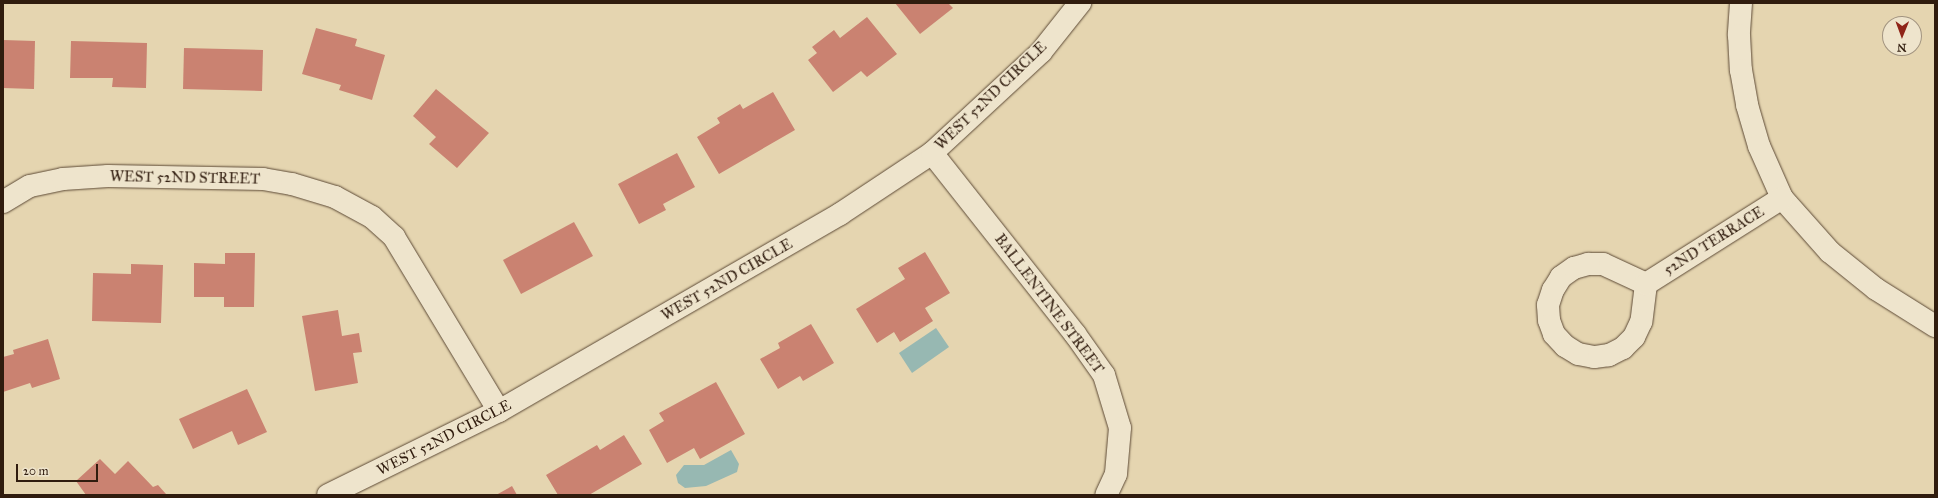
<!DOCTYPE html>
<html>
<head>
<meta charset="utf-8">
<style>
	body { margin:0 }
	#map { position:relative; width:1938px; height:498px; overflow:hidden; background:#e5d5b0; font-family:"IM FELL Great Primer",serif }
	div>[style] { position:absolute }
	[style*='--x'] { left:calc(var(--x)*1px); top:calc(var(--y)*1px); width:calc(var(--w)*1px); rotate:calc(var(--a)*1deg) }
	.water>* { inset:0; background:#97b8b2 }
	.building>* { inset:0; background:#ca8271 }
	.roads { filter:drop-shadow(0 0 1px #5d4a36) drop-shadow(0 0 1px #5d4a36) }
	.minor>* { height:22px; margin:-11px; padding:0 11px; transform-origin:11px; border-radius:11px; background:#eee4cc }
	span { translate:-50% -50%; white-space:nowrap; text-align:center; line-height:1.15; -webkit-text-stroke:3px #eee4cc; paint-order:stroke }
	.street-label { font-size:15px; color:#301c0e }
	.frame { position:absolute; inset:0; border:4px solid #301c0e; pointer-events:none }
	.north { position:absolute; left:1882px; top:16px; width:40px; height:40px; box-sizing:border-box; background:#eee4cc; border:1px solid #a29480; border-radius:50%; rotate:181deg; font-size:11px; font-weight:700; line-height:16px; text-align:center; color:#301c0e }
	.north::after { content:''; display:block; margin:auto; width:14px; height:18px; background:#8f2418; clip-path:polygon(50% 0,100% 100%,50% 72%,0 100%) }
	.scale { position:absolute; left:16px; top:464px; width:82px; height:18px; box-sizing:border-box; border:2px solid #301c0e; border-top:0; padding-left:5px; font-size:12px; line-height:14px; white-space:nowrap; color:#301c0e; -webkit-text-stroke:3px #eee4cc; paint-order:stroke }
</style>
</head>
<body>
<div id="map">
	<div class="water">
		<i style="clip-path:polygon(936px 328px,949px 347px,912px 373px,899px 353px)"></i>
		<i style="clip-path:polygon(731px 450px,739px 464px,737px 472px,706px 486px,685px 488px,678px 483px,676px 475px,684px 465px,704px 465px)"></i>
	</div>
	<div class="building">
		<i style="clip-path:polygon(895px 3px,948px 3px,953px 8px,920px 34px)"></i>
		<i style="clip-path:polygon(867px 17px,897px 54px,867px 77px,861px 71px,833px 92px,808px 60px,817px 53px,812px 47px,834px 30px,840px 38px)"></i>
		<i style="clip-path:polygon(316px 28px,357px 39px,355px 46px,385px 55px,372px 100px,339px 90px,341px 85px,302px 74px)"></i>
		<i style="clip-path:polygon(3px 40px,35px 41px,34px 89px,3px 88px)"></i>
		<i style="clip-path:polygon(71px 41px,147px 43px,146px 88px,112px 87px,113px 78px,70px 78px)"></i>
		<i style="clip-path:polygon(184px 48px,263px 50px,262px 91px,183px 89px)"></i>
		<i style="clip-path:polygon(436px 89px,489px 133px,457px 168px,429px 144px,436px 137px,413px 116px)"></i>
		<i style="clip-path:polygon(773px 92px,795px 130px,719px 174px,697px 137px,720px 123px,717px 118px,740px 104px,743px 109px)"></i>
		<i style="clip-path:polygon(677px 153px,695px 187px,663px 204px,666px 210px,639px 224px,618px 184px)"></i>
		<i style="clip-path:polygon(574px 222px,593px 256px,521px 294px,503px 260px)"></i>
		<i style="clip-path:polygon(925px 252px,950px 293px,925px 308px,933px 321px,900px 342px,894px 332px,877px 343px,856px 309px,905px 279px,898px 268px)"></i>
		<i style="clip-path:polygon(225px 253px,255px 253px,254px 307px,224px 307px,224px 297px,194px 297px,194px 263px,225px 264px)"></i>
		<i style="clip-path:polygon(131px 264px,163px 265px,161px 323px,92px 321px,93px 273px,131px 274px)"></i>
		<i style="clip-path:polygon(338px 310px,342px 336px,359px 333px,362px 352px,353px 353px,358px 383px,315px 391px,302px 316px)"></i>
		<i style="clip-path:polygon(811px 324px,834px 363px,803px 381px,800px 376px,778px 389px,760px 359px,780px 348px,778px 343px)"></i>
		<i style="clip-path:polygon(48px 339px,60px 379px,32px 388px,30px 383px,3px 392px,3px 357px,14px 354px,13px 350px)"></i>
		<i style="clip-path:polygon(716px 382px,745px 434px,700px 459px,694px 448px,667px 463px,649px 430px,664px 421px,659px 413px)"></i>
		<i style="clip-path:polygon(247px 389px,267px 432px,238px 445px,232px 431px,193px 449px,179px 419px)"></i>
		<i style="clip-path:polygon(624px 435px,642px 464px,589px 495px,558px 495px,546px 475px,597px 445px,600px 450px)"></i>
		<i style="clip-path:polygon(100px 459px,115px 474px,128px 461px,153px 487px,158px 485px,166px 494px,86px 495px,76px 481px)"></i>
		<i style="clip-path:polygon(512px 486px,517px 495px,496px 495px)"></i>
	</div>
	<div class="roads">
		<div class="minor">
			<i style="--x:1741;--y:3;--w:32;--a:94"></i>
			<i style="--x:1739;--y:35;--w:35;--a:87"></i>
			<i style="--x:1741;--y:70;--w:36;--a:80"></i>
			<i style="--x:1747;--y:105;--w:43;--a:73.7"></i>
			<i style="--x:1759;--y:146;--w:57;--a:66.1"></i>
			<i style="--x:1782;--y:198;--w:72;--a:48.4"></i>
			<i style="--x:1830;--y:252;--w:59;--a:38.8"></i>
			<i style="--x:1876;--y:289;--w:70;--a:32.1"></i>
			<i style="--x:932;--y:153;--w:231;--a:51.7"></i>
			<i style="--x:1075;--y:334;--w:50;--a:54.7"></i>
			<i style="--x:1104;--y:375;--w:55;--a:73.2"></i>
			<i style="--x:1120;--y:428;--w:46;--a:95"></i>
			<i style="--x:1116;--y:474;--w:23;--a:115"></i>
			<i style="--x:3;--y:202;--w:31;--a:-31"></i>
			<i style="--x:30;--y:186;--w:34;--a:-12"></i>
			<i style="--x:63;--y:179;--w:45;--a:-3.8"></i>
			<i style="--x:108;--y:176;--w:155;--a:1.1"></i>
			<i style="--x:263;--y:179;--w:29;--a:10"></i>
			<i style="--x:292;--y:184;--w:45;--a:16.8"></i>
			<i style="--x:335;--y:197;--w:42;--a:28.4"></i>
			<i style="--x:372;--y:217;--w:30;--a:42"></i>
			<i style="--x:394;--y:237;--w:203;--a:58.9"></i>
			<i style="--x:1588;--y:264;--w:15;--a:0"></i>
			<i style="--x:1603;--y:264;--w:47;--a:24.9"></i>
			<i style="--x:1646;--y:284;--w:38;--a:97"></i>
			<i style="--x:1641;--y:322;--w:17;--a:115"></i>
			<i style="--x:1634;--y:337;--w:16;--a:135"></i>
			<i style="--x:1623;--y:348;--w:16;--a:153"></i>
			<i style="--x:1609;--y:355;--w:15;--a:172"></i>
			<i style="--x:1594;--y:357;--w:16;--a:-169"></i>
			<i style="--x:1578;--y:354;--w:15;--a:-148"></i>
			<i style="--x:1565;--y:346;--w:16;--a:-133"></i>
			<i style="--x:1554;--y:334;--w:15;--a:-110"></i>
			<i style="--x:1549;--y:320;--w:15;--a:-94"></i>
			<i style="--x:1548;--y:305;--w:16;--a:-72"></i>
			<i style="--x:1553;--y:290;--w:15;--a:-58"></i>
			<i style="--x:1561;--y:277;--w:16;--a:-35"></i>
			<i style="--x:1574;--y:268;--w:15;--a:-16"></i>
			<i style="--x:1646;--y:284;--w:161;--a:-32.3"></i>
			<i style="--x:328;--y:495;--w:191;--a:-26.2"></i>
			<i style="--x:499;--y:411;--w:394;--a:-30"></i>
			<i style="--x:840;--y:214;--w:110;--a:-33.5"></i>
			<i style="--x:932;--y:153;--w:149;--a:-42.8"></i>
			<i style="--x:1041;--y:52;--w:63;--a:-51.5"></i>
		</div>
	</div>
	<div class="street-label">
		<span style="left:991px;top:96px;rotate:-44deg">WEST 52ND CIRCLE</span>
		<span style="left:185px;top:178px;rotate:1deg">WEST 52ND STREET</span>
		<span style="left:1714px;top:241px;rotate:-32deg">52ND TERRACE</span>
		<span style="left:727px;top:280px;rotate:-30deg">WEST 52ND CIRCLE</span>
		<span style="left:1049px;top:304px;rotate:53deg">BALLENTINE STREET</span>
		<span style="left:444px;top:438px;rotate:-27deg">WEST 52ND CIRCLE</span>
	</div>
	<div class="frame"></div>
	<div class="north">N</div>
	<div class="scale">20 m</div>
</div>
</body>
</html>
